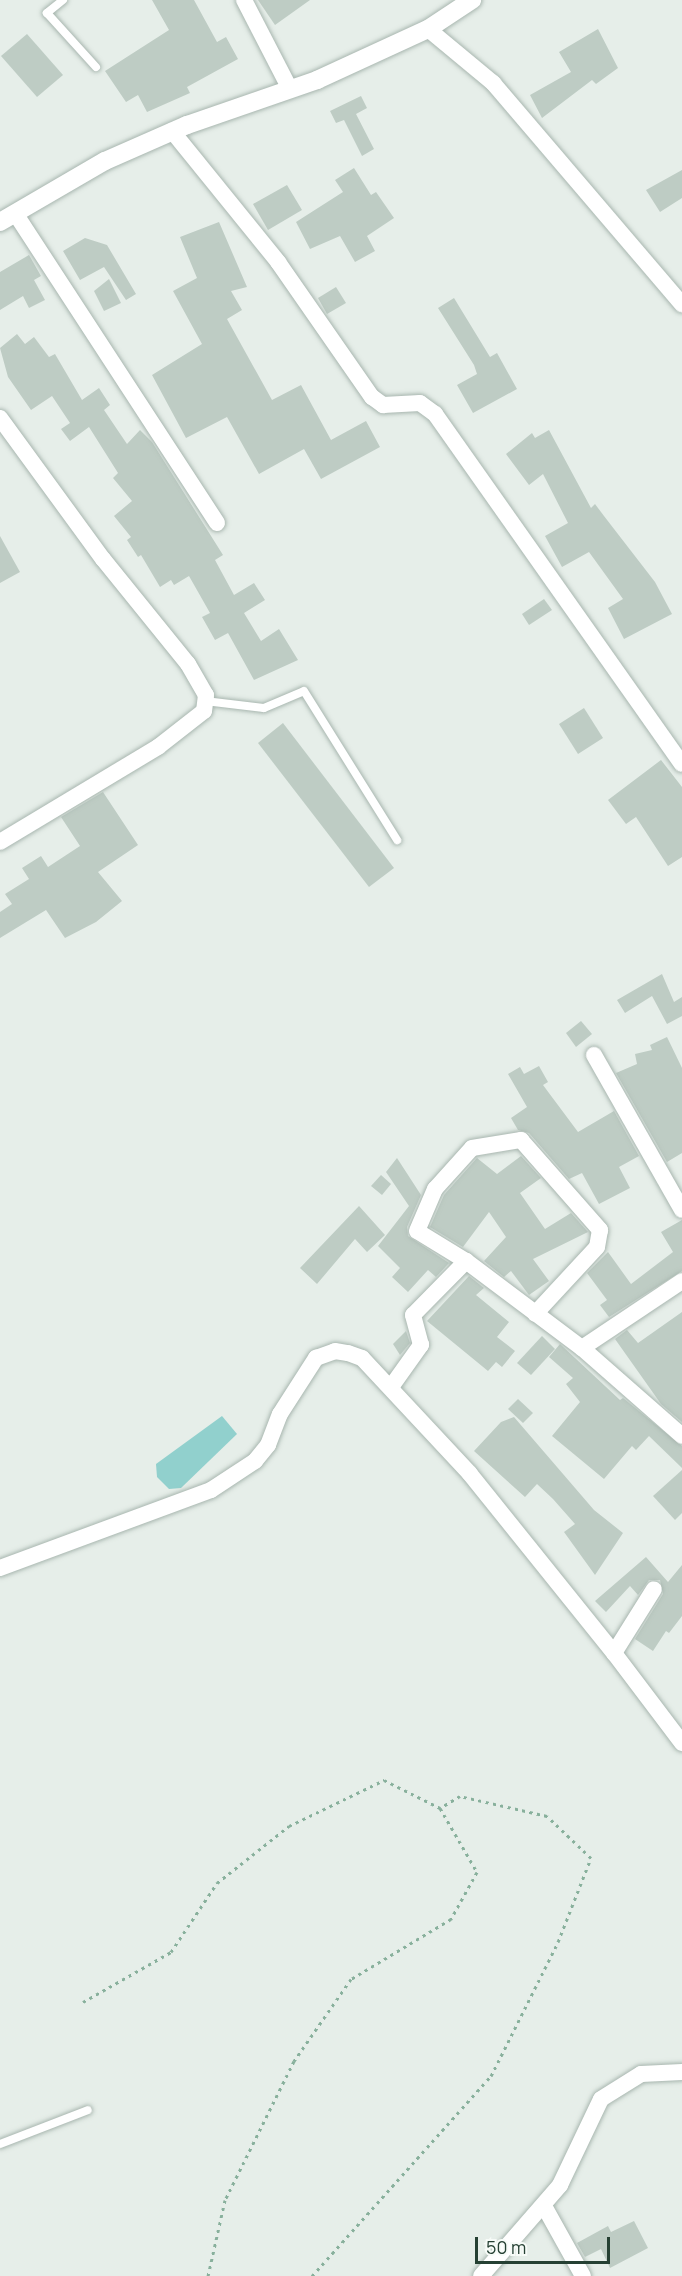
<!DOCTYPE html>
<html>
<head>
<meta charset="utf-8">
<style>
	body { margin:0 }
	#map { position:relative; width:682px; height:2276px; overflow:hidden; background:#e6eee9; font-family:Manrope,sans-serif }
	div>[style] { position:absolute }
	[style*='--x'] { left:calc(var(--x)*1px); top:calc(var(--y)*1px); width:calc(var(--w)*1px); rotate:calc(var(--a)*1deg) }
	.water>* { inset:0; background:#91d0cd }
	.building>* { inset:0; background:#beccc4 }
	.path>* { height:3px; margin-top:-1.5px; transform-origin:0; background:repeating-linear-gradient(90deg,#88b09c 0 3px,transparent 0 7.5px) }
	.roads { filter:drop-shadow(0 0 2px #a8b6af) drop-shadow(0 0 2px #a8b6af) }
	.lane>* { height:8px; margin:-4px; padding:0 4px; transform-origin:4px; border-radius:4px; background:#fff }
	.street>* { height:16px; margin:-8px; padding:0 8px; transform-origin:8px; border-radius:8px; background:#fff }
	.secondary>* { height:18px; margin:-9px; padding:0 9px; transform-origin:9px; border-radius:9px; background:#fff }
	span { translate:-50% -50%; white-space:nowrap; text-align:center; line-height:1.15; -webkit-text-stroke:4.5px #f7fbf8; paint-order:stroke }
	.scale { position:absolute; left:475px; top:2237px; width:135px; height:27px; box-sizing:border-box; border:3px solid #254033; border-top:0; padding-left:8px; font-size:18px; line-height:21px; white-space:nowrap; color:#254033; -webkit-text-stroke:4px #f7fbf8; paint-order:stroke }
</style>
</head>
<body>
<div id="map">
	<div class="water">
		<i style="clip-path:polygon(222px 1416px,237px 1434px,181px 1488px,169px 1489px,157px 1477px,156px 1464px)"></i>
	</div>
	<div class="building">
		<i style="clip-path:polygon(152px 0,194px 0,217px 42px,226px 37px,238px 59px,187px 87px,190px 93px,147px 112px,138px 95px,126px 102px,105px 71px,169px 30px)"></i>
		<i style="clip-path:polygon(258px 0,310px 0,275px 25px)"></i>
		<i style="clip-path:polygon(598px 29px,618px 68px,596px 84px,592px 80px,542px 118px,530px 95px,571px 72px,559px 52px)"></i>
		<i style="clip-path:polygon(27px 34px,63px 75px,37px 97px,1px 56px)"></i>
		<i style="clip-path:polygon(361px 96px,367px 108px,356px 114px,374px 149px,362px 156px,344px 120px,336px 123px,330px 111px)"></i>
		<i style="clip-path:polygon(354px 168px,371px 195px,376px 192px,394px 218px,367px 236px,375px 251px,355px 262px,340px 236px,310px 249px,296px 222px,343px 192px,335px 180px)"></i>
		<i style="clip-path:polygon(682px 170px,682px 198px,660px 212px,646px 190px)"></i>
		<i style="clip-path:polygon(287px 185px,302px 210px,268px 230px,253px 204px)"></i>
		<i style="clip-path:polygon(219px 222px,247px 287px,231px 291px,242px 310px,227px 319px,272px 400px,301px 385px,331px 440px,366px 421px,380px 447px,321px 479px,304px 449px,259px 474px,227px 417px,186px 438px,152px 375px,202px 344px,173px 291px,197px 278px,180px 237px)"></i>
		<i style="clip-path:polygon(85px 238px,107px 245px,136px 294px,126px 300px,104px 267px,80px 280px,63px 251px)"></i>
		<i style="clip-path:polygon(29px 255px,41px 276px,34px 280px,45px 300px,29px 308px,23px 296px,0 310px,0 272px)"></i>
		<i style="clip-path:polygon(109px 279px,121px 303px,104px 311px,94px 291px)"></i>
		<i style="clip-path:polygon(336px 287px,346px 303px,327px 314px,318px 298px)"></i>
		<i style="clip-path:polygon(454px 298px,490px 357px,497px 353px,517px 389px,473px 413px,457px 385px,477px 374px,474px 365px,438px 308px)"></i>
		<i style="clip-path:polygon(17px 334px,25px 344px,34px 337px,49px 357px,55px 354px,82px 400px,99px 388px,110px 405px,104px 410px,127px 444px,140px 430px,152px 442px,223px 555px,215px 560px,234px 595px,254px 583px,265px 600px,244px 613px,261px 641px,279px 629px,298px 660px,254px 680px,228px 633px,215px 640px,202px 617px,210px 613px,189px 576px,174px 585px,171px 580px,160px 587px,141px 555px,138px 557px,127px 540px,131px 537px,114px 516px,132px 501px,113px 478px,118px 473px,89px 427px,70px 441px,61px 429px,70px 423px,52px 396px,31px 410px,8px 377px,0 348px)"></i>
		<i style="clip-path:polygon(549px 430px,591px 508px,595px 504px,604px 516px,655px 582px,672px 614px,624px 639px,608px 608px,623px 599px,589px 552px,562px 567px,545px 536px,568px 523px,543px 474px,529px 485px,506px 454px,532px 433px,535px 438px)"></i>
		<i style="clip-path:polygon(0 536px,20px 572px,0 583px)"></i>
		<i style="clip-path:polygon(544px 599px,552px 610px,529px 625px,522px 614px)"></i>
		<i style="clip-path:polygon(584px 708px,603px 738px,578px 754px,559px 724px)"></i>
		<i style="clip-path:polygon(283px 723px,394px 868px,369px 887px,258px 743px)"></i>
		<i style="clip-path:polygon(661px 760px,682px 787px,682px 857px,668px 866px,636px 817px,626px 824px,608px 800px)"></i>
		<i style="clip-path:polygon(103px 792px,138px 845px,98px 872px,122px 901px,96px 922px,65px 938px,46px 910px,0 938px,0 912px,12px 904px,5px 894px,29px 879px,22px 868px,41px 856px,48px 867px,80px 846px,61px 817px)"></i>
		<i style="clip-path:polygon(662px 974px,674px 1002px,682px 997px,682px 1016px,667px 1024px,652px 996px,625px 1013px,617px 1000px)"></i>
		<i style="clip-path:polygon(581px 1021px,592px 1034px,576px 1047px,566px 1033px)"></i>
		<i style="clip-path:polygon(667px 1037px,682px 1068px,682px 1153px,667px 1162px,616px 1073px,637px 1064px,635px 1054px,652px 1050px,650px 1045px)"></i>
		<i style="clip-path:polygon(539px 1066px,548px 1082px,543px 1085px,578px 1132px,614px 1111px,639px 1156px,619px 1167px,630px 1188px,599px 1204px,582px 1173px,569px 1179px,529px 1133px,518px 1130px,511px 1118px,527px 1107px,508px 1074px,520px 1067px,524px 1074px)"></i>
		<i style="clip-path:polygon(521px 1156px,541px 1178px,520px 1193px,545px 1229px,571px 1213px,588px 1232px,533px 1259px,549px 1281px,529px 1295px,511px 1271px,504px 1277px,484px 1261px,506px 1237px,489px 1212px,463px 1247px,430px 1227px,444px 1195px,477px 1158px,497px 1174px)"></i>
		<i style="clip-path:polygon(397px 1158px,421px 1195px,407px 1227px,408px 1236px,449px 1263px,436px 1277px,428px 1270px,408px 1292px,392px 1277px,400px 1268px,378px 1246px,409px 1206px,386px 1172px)"></i>
		<i style="clip-path:polygon(381px 1175px,391px 1184px,382px 1195px,371px 1186px)"></i>
		<i style="clip-path:polygon(359px 1206px,385px 1235px,367px 1252px,355px 1239px,317px 1284px,300px 1268px)"></i>
		<i style="clip-path:polygon(682px 1220px,682px 1271px,609px 1317px,600px 1305px,607px 1300px,587px 1273px,608px 1252px,631px 1284px,673px 1252px,661px 1232px)"></i>
		<i style="clip-path:polygon(469px 1276px,484px 1288px,476px 1295px,509px 1322px,497px 1337px,515px 1351px,502px 1367px,496px 1362px,488px 1371px,427px 1321px)"></i>
		<i style="clip-path:polygon(682px 1312px,682px 1422px,661px 1404px,615px 1339px,627px 1330px,638px 1343px)"></i>
		<i style="clip-path:polygon(406px 1331px,410px 1343px,400px 1355px,393px 1344px)"></i>
		<i style="clip-path:polygon(542px 1336px,555px 1349px,531px 1375px,517px 1363px)"></i>
		<i style="clip-path:polygon(560px 1344px,620px 1400px,623px 1398px,682px 1446px,682px 1468px,649px 1436px,636px 1450px,632px 1446px,604px 1479px,552px 1436px,580px 1402px,566px 1384px,573px 1378px,549px 1357px)"></i>
		<i style="clip-path:polygon(518px 1399px,533px 1413px,523px 1423px,508px 1409px)"></i>
		<i style="clip-path:polygon(514px 1417px,594px 1510px,623px 1533px,595px 1575px,564px 1532px,575px 1524px,553px 1499px,537px 1484px,525px 1497px,474px 1451px,501px 1422px)"></i>
		<i style="clip-path:polygon(682px 1470px,682px 1513px,675px 1520px,653px 1496px)"></i>
		<i style="clip-path:polygon(646px 1557px,668px 1582px,682px 1565px,682px 1616px,669px 1633px,666px 1631px,653px 1651px,635px 1639px,663px 1594px,660px 1580px,649px 1580px,638px 1595px,630px 1586px,606px 1612px,595px 1601px)"></i>
		<i style="clip-path:polygon(634px 2221px,648px 2248px,610px 2268px,601px 2249px,585px 2257px,577px 2243px,608px 2226px,611px 2232px)"></i>
	</div>
	<div class="path">
		<i style="--x:83;--y:2002;--w:101;--a:-29.6"></i>
		<i style="--x:171;--y:1952;--w:83;--a:-56.3"></i>
		<i style="--x:217;--y:1883;--w:92;--a:-38.4"></i>
		<i style="--x:289;--y:1826;--w:106;--a:-25.8"></i>
		<i style="--x:384;--y:1780;--w:63;--a:26.6"></i>
		<i style="--x:440;--y:1808;--w:74;--a:60"></i>
		<i style="--x:477;--y:1872;--w:54;--a:119"></i>
		<i style="--x:451;--y:1919;--w:117;--a:149"></i>
		<i style="--x:351;--y:1979;--w:100;--a:124.8"></i>
		<i style="--x:294;--y:2061;--w:155;--a:116.4"></i>
		<i style="--x:225;--y:2200;--w:78;--a:102.6"></i>
		<i style="--x:312;--y:2276;--w:268;--a:-48.2"></i>
		<i style="--x:491;--y:2076;--w:150;--a:-63.4"></i>
		<i style="--x:558;--y:1942;--w:90;--a:-68.6"></i>
		<i style="--x:591;--y:1858;--w:61;--a:-136.3"></i>
		<i style="--x:547;--y:1816;--w:89;--a:-167.1"></i>
		<i style="--x:460;--y:1796;--w:23;--a:149"></i>
	</div>
	<div class="roads">
		<div class="lane">
			<i style="--x:63;--y:0;--w:21;--a:141"></i>
			<i style="--x:47;--y:13;--w:73;--a:47.8"></i>
			<i style="--x:205;--y:701;--w:59;--a:6.8"></i>
			<i style="--x:264;--y:708;--w:43;--a:-23"></i>
			<i style="--x:304;--y:691;--w:176;--a:58"></i>
			<i style="--x:0;--y:2144;--w:94;--a:-21.1"></i>
		</div>
		<div class="street">
			<i style="--x:244;--y:0;--w:100;--a:62.7"></i>
			<i style="--x:428;--y:29;--w:85;--a:39.7"></i>
			<i style="--x:493;--y:83;--w:291;--a:49.5"></i>
			<i style="--x:172;--y:131;--w:169;--a:51"></i>
			<i style="--x:278;--y:262;--w:165;--a:55.2"></i>
			<i style="--x:372;--y:397;--w:14;--a:36"></i>
			<i style="--x:383;--y:405;--w:37;--a:-3"></i>
			<i style="--x:420;--y:403;--w:19;--a:36"></i>
			<i style="--x:435;--y:414;--w:428;--a:54.8"></i>
			<i style="--x:15;--y:213;--w:370;--a:56.9"></i>
			<i style="--x:0;--y:418;--w:175;--a:53.9"></i>
			<i style="--x:103;--y:559;--w:135;--a:51"></i>
			<i style="--x:188;--y:664;--w:36;--a:60"></i>
			<i style="--x:206;--y:695;--w:16;--a:97"></i>
			<i style="--x:204;--y:711;--w:58;--a:142"></i>
			<i style="--x:158;--y:747;--w:184;--a:149"></i>
			<i style="--x:594;--y:1055;--w:178;--a:60.4"></i>
			<i style="--x:466;--y:1261;--w:57;--a:-148.5"></i>
			<i style="--x:417;--y:1231;--w:46;--a:-66.8"></i>
			<i style="--x:435;--y:1189;--w:55;--a:-47.9"></i>
			<i style="--x:472;--y:1148;--w:50;--a:-9.3"></i>
			<i style="--x:521;--y:1140;--w:120;--a:48.7"></i>
			<i style="--x:600;--y:1230;--w:17;--a:100"></i>
			<i style="--x:597;--y:1247;--w:91;--a:132.8"></i>
			<i style="--x:582;--y:1348;--w:120;--a:-33.8"></i>
			<i style="--x:391;--y:1387;--w:52;--a:-54.5"></i>
			<i style="--x:421;--y:1345;--w:31;--a:-105"></i>
			<i style="--x:413;--y:1315;--w:76;--a:-45.5"></i>
			<i style="--x:466;--y:1261;--w:145;--a:36.9"></i>
			<i style="--x:582;--y:1348;--w:133;--a:41.3"></i>
			<i style="--x:0;--y:1568;--w:225;--a:-20.3"></i>
			<i style="--x:211;--y:1490;--w:53;--a:-33.4"></i>
			<i style="--x:255;--y:1461;--w:21;--a:-51"></i>
			<i style="--x:268;--y:1445;--w:33;--a:-69"></i>
			<i style="--x:280;--y:1414;--w:67;--a:-57.3"></i>
			<i style="--x:316;--y:1358;--w:20;--a:-20"></i>
			<i style="--x:335;--y:1351;--w:13;--a:9"></i>
			<i style="--x:348;--y:1353;--w:15;--a:20"></i>
			<i style="--x:362;--y:1358;--w:158;--a:47"></i>
			<i style="--x:470;--y:1474;--w:230;--a:51.2"></i>
			<i style="--x:614;--y:1653;--w:113;--a:52.9"></i>
			<i style="--x:614;--y:1653;--w:75;--a:-58"></i>
			<i style="--x:544;--y:2206;--w:80;--a:60.9"></i>
			<i style="--x:481;--y:2276;--w:121;--a:-49"></i>
			<i style="--x:560;--y:2185;--w:95;--a:-64.5"></i>
			<i style="--x:601;--y:2099;--w:47;--a:-32"></i>
			<i style="--x:641;--y:2074;--w:41;--a:-2.8"></i>
		</div>
		<div class="secondary">
			<i style="--x:0;--y:222;--w:121;--a:-30.2"></i>
			<i style="--x:105;--y:161;--w:90;--a:-23.7"></i>
			<i style="--x:187;--y:125;--w:138;--a:-19.1"></i>
			<i style="--x:317;--y:80;--w:122;--a:-24.7"></i>
			<i style="--x:428;--y:29;--w:53;--a:-33.4"></i>
		</div>
	</div>
	<div class="scale">50 m</div>
</div>
</body>
</html>
